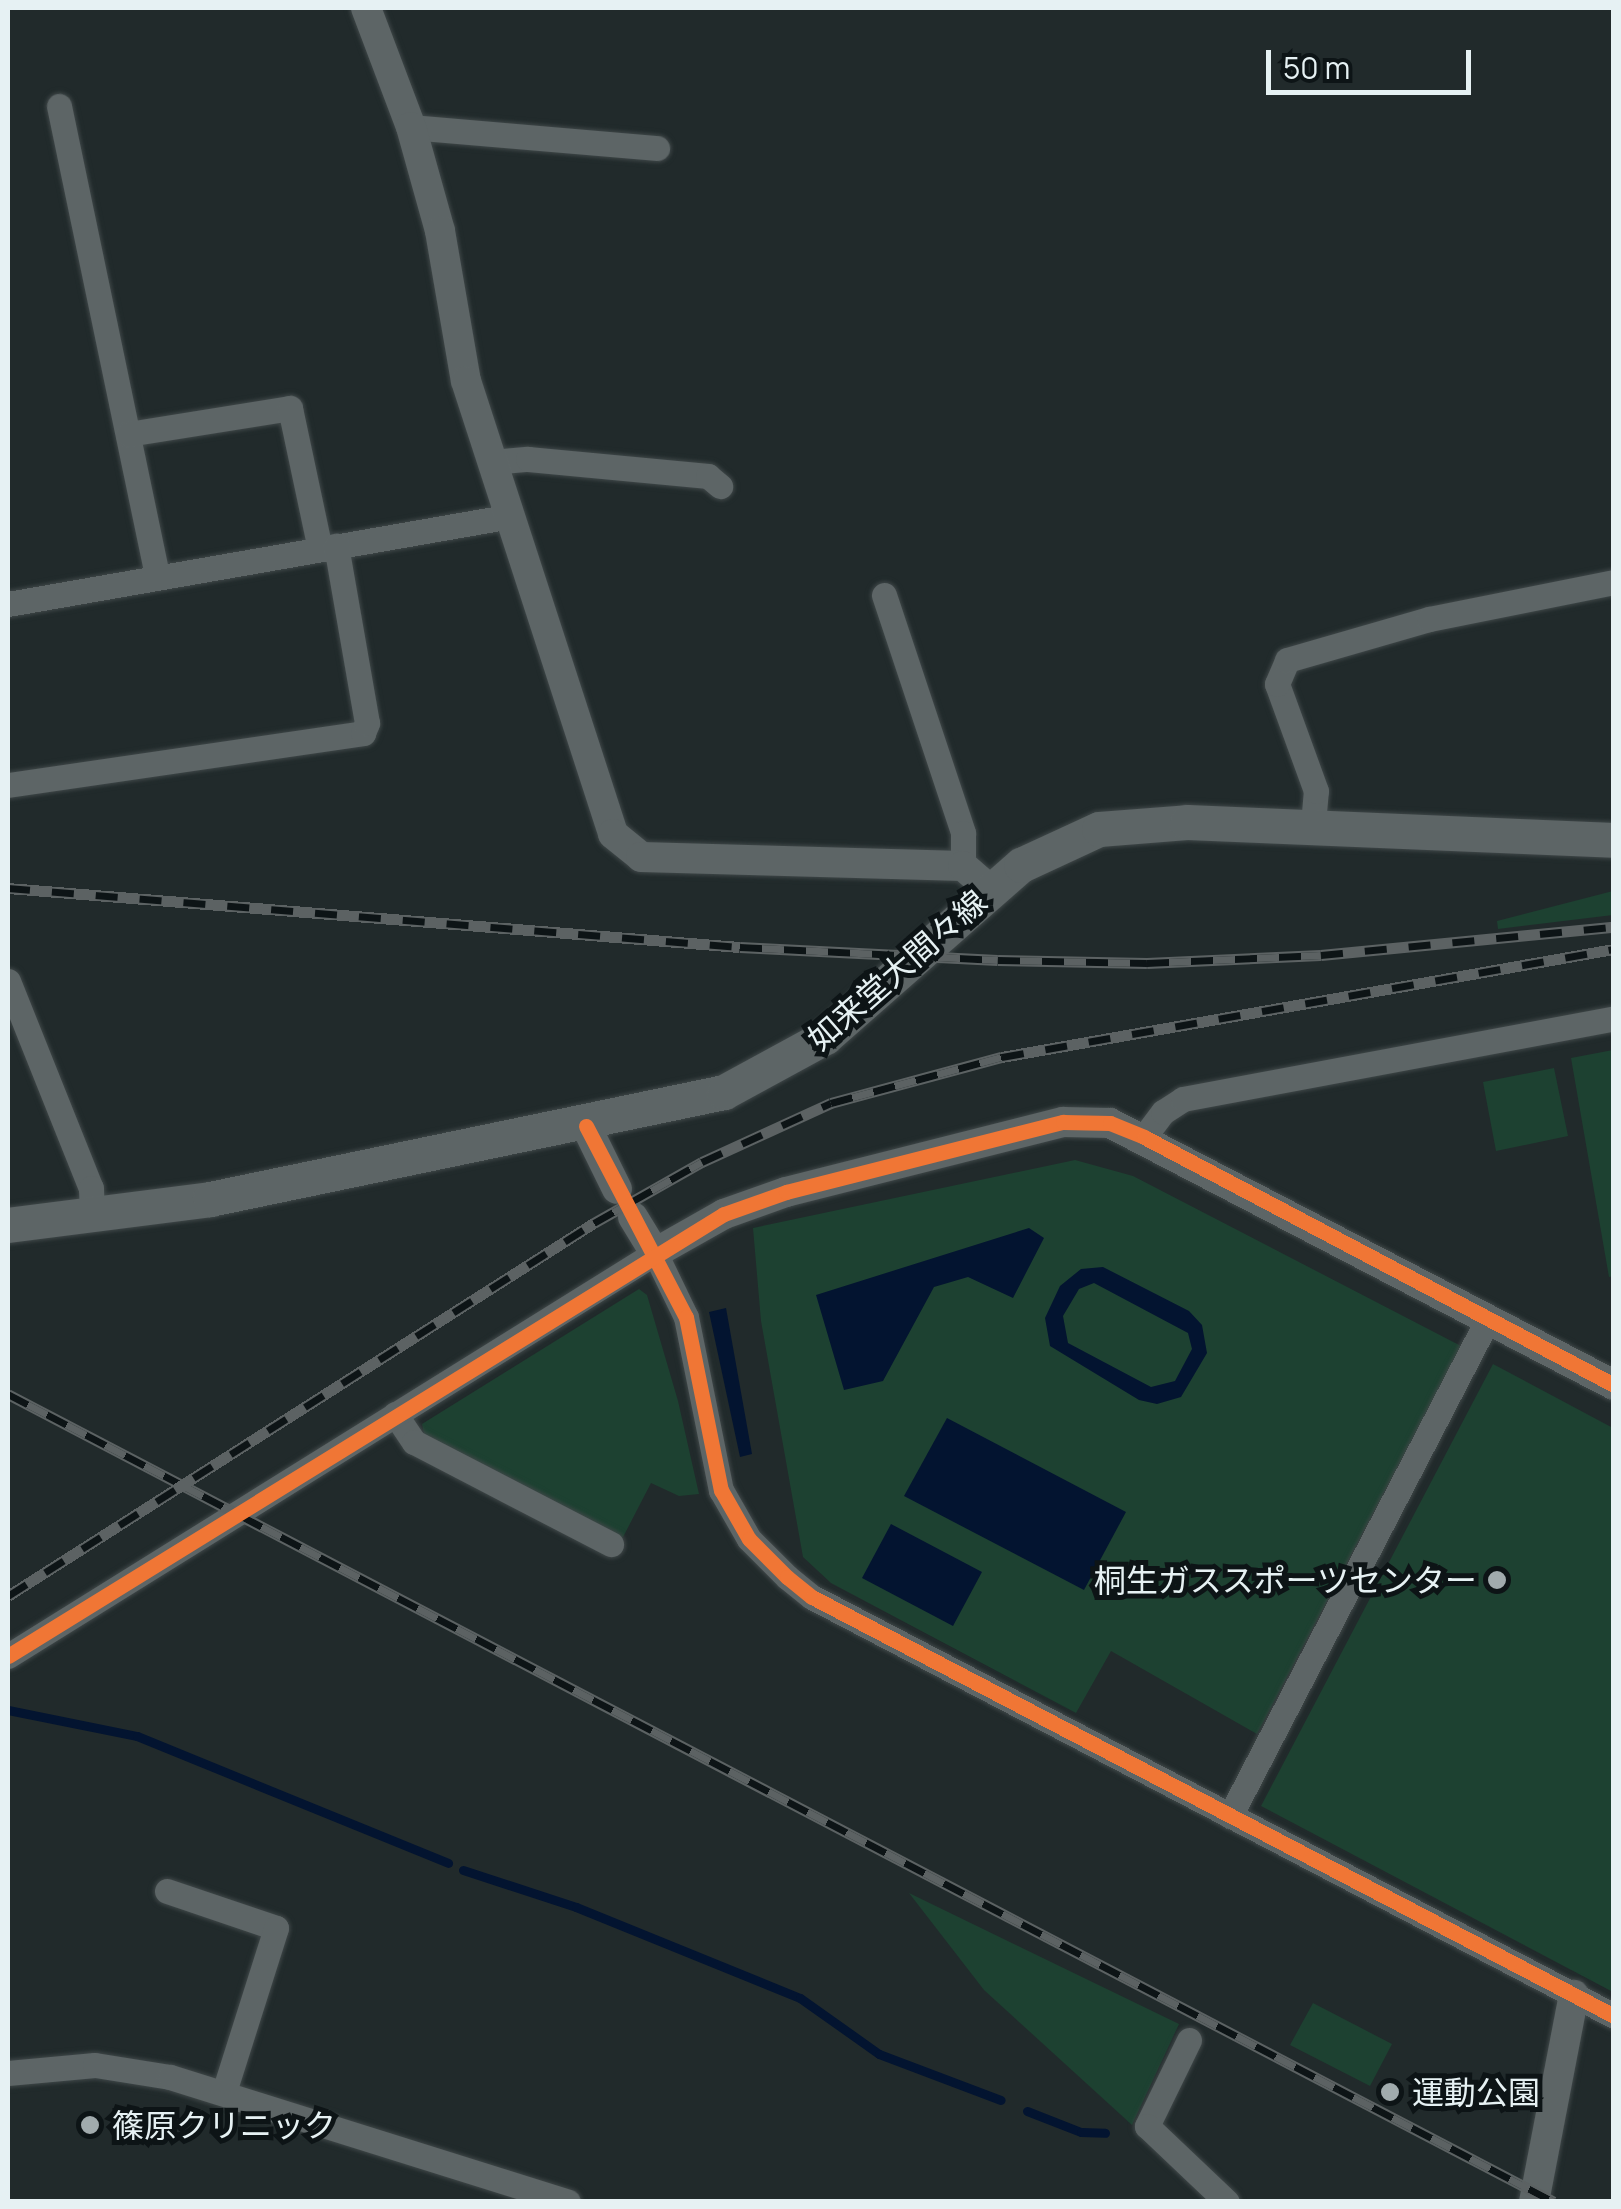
<!DOCTYPE html>
<html>
<head>
<meta charset="utf-8">
<style>
	body { margin:0 }
	#map { position:relative; width:1621px; height:2209px; overflow:hidden; background:#212a2b; font-family:Manrope,"Noto Sans JP",sans-serif }
	div>[style] { position:absolute }
	[style*='--x'] { left:calc(var(--x)*1px); top:calc(var(--y)*1px); width:calc(var(--w)*1px); rotate:calc(var(--a)*1deg) }
	.green>* { inset:0; background:#1d4131 }
	.water>* { inset:0; background:#031430 }
	.stream>* { height:9px; margin:-4.5px; padding:0 4.5px; transform-origin:4.5px; border-radius:4.5px; background:#031430 }
	.roads { filter:drop-shadow(0 0 2px #3f4748) drop-shadow(0 0 2px #3f4748) }
	.minor>* { height:25px; margin:-12.5px; padding:0 12.5px; transform-origin:12.5px; border-radius:12.5px; background:#5d6566 }
	.tertiary>* { height:30px; margin:-15px; padding:0 15px; transform-origin:15px; border-radius:15px; background:#5d6566 }
	.secondary>* { height:35px; margin:-17.5px; padding:0 17.5px; transform-origin:17.5px; border-radius:17.5px; background:#5d6566 }
	.rail>* { height:11px; margin-top:-5.5px; transform-origin:0; background:repeating-linear-gradient(90deg,#0d1416 0 22px,#5c6263 0 44px); box-sizing:border-box; border-block:2px solid #5c6263 }
	.cycleway>* { height:15px; margin:-7.5px; padding:0 7.5px; transform-origin:7.5px; border-radius:7.5px; background:#f07635 }
	.dots>* { width:28px; height:28px; translate:-50% -50%; box-sizing:border-box; border:5px solid #0d1416; border-radius:50% }
	span { translate:-50% -50%; white-space:nowrap; text-align:center; line-height:1.15; -webkit-text-stroke:10px #0d1416; paint-order:stroke }
	.street-label { font-size:32px; color:#e6f1f3 }
	.poi-label { font-size:32px; color:#e6f1f3 }
	.right { translate:-100% -50%; text-align:right }
	.left { translate:0 -50%; text-align:left }
	.frame { position:absolute; inset:0; border:10px solid #e6f1f3; pointer-events:none }
	.scale { position:absolute; left:1266px; top:50px; width:205px; height:45px; box-sizing:border-box; border:5px solid #e6f1f3; border-top:0; padding-left:12px; font-size:30px; line-height:35px; white-space:nowrap; color:#e6f1f3; -webkit-text-stroke:8px #0d1416; paint-order:stroke }
</style>
</head>
<body>
<div id="map">
	<div class="green">
		<i style="clip-path:polygon(1613px 891px,1613px 915px,1498px 929px,1497px 921px)"></i>
		<i style="clip-path:polygon(1613px 1050px,1614px 1276px,1609px 1277px,1571px 1058px)"></i>
		<i style="clip-path:polygon(1554px 1068px,1568px 1136px,1496px 1151px,1483px 1082px)"></i>
		<i style="clip-path:polygon(1075px 1160px,1133px 1176px,1461px 1346px,1257px 1734px,1111px 1651px,1076px 1713px,831px 1583px,803px 1557px,761px 1321px,753px 1228px)"></i>
		<i style="clip-path:polygon(639px 1289px,647px 1295px,678px 1401px,699px 1494px,679px 1496px,651px 1483px,621px 1541px,424px 1434px,422px 1424px)"></i>
		<i style="clip-path:polygon(1493px 1364px,1613px 1428px,1613px 1992px,1261px 1806px)"></i>
		<i style="clip-path:polygon(909px 1893px,1179px 2024px,1132px 2125px,984px 1990px)"></i>
		<i style="clip-path:polygon(1313px 2003px,1392px 2044px,1370px 2086px,1290px 2045px)"></i>
	</div>
	<div class="water">
		<i style="clip-path:polygon(1029px 1228px,1044px 1238px,1013px 1298px,968px 1277px,934px 1287px,883px 1381px,844px 1390px,816px 1295px)"></i>
		<i style="clip-path:polygon(evenodd,1103px 1267px,1189px 1311px,1202px 1325px,1207px 1353px,1181px 1397px,1157px 1404px,1139px 1400px,1050px 1346px,1045px 1318px,1060px 1286px,1081px 1269px,1103px 1267px,1094px 1283px,1188px 1333px,1192px 1349px,1175px 1381px,1151px 1387px,1068px 1343px,1063px 1316px,1079px 1289px,1094px 1283px)"></i>
		<i style="clip-path:polygon(726px 1308px,752px 1454px,740px 1457px,709px 1312px)"></i>
		<i style="clip-path:polygon(947px 1418px,1126px 1512px,1084px 1590px,904px 1496px)"></i>
		<i style="clip-path:polygon(891px 1524px,982px 1572px,953px 1626px,862px 1578px)"></i>
	</div>
	<div class="stream">
		<i style="--x:8;--y:1710;--w:132;--a:11.4"></i>
		<i style="--x:137;--y:1736;--w:336;--a:22.2"></i>
		<i style="--x:463;--y:1870;--w:119;--a:18.1"></i>
		<i style="--x:576;--y:1907;--w:242;--a:22.1"></i>
		<i style="--x:800;--y:1998;--w:97;--a:35.3"></i>
		<i style="--x:879;--y:2054;--w:130;--a:20.7"></i>
		<i style="--x:1027;--y:2111;--w:58;--a:21.3"></i>
		<i style="--x:1081;--y:2132;--w:24;--a:2"></i>
	</div>
	<div class="roads">
		<div class="minor">
			<i style="--x:59;--y:106;--w:479;--a:78.2"></i>
			<i style="--x:411;--y:127;--w:247;--a:4.9"></i>
			<i style="--x:128;--y:434;--w:164;--a:-9.1"></i>
			<i style="--x:290;--y:408;--w:144;--a:78"></i>
			<i style="--x:491;--y:462;--w:37;--a:-5"></i>
			<i style="--x:528;--y:459;--w:181;--a:5.4"></i>
			<i style="--x:708;--y:476;--w:16;--a:40"></i>
			<i style="--x:884;--y:595;--w:251;--a:71.6"></i>
			<i style="--x:963;--y:833;--w:33;--a:90"></i>
			<i style="--x:8;--y:604;--w:511;--a:-9.92"></i>
			<i style="--x:8;--y:785;--w:359;--a:-8.3"></i>
			<i style="--x:363;--y:733;--w:11;--a:-68"></i>
			<i style="--x:367;--y:723;--w:180;--a:-99.9"></i>
			<i style="--x:1313;--y:824;--w:33;--a:-85"></i>
			<i style="--x:1316;--y:791;--w:114;--a:-110"></i>
			<i style="--x:1277;--y:684;--w:26;--a:-67"></i>
			<i style="--x:1287;--y:660;--w:148;--a:-16.1"></i>
			<i style="--x:1429;--y:619;--w:189;--a:-11.3"></i>
			<i style="--x:8;--y:981;--w:223;--a:68.2"></i>
			<i style="--x:91;--y:1188;--w:27;--a:88"></i>
			<i style="--x:1144;--y:1137;--w:31;--a:-53"></i>
			<i style="--x:1163;--y:1112;--w:24;--a:-33"></i>
			<i style="--x:1183;--y:1099;--w:439;--a:-10.6"></i>
			<i style="--x:395;--y:1414;--w:34;--a:56"></i>
			<i style="--x:414;--y:1442;--w:222;--a:27.4"></i>
			<i style="--x:8;--y:1656;--w:762;--a:-31.92"></i>
			<i style="--x:655;--y:1253;--w:71;--a:64.2"></i>
			<i style="--x:686;--y:1317;--w:177;--a:78.6"></i>
			<i style="--x:721;--y:1490;--w:56;--a:60.3"></i>
			<i style="--x:749;--y:1539;--w:54;--a:45"></i>
			<i style="--x:787;--y:1577;--w:32;--a:39"></i>
			<i style="--x:812;--y:1597;--w:905;--a:27.58"></i>
			<i style="--x:1230;--y:1816;--w:560;--a:-62.57"></i>
			<i style="--x:167;--y:1891;--w:115;--a:18.7"></i>
			<i style="--x:276;--y:1928;--w:172;--a:107.6"></i>
			<i style="--x:1189;--y:2040;--w:96;--a:116"></i>
			<i style="--x:1147;--y:2126;--w:110;--a:43.5"></i>
			<i style="--x:8;--y:2073;--w:87;--a:-5.3"></i>
			<i style="--x:95;--y:2065;--w:76;--a:9.1"></i>
			<i style="--x:170;--y:2077;--w:417;--a:17.4"></i>
		</div>
		<div class="tertiary">
			<i style="--x:366;--y:8;--w:127;--a:69.3"></i>
			<i style="--x:411;--y:127;--w:108;--a:74.4"></i>
			<i style="--x:440;--y:231;--w:152;--a:80.2"></i>
			<i style="--x:466;--y:381;--w:476;--a:72"></i>
			<i style="--x:613;--y:834;--w:36;--a:39"></i>
			<i style="--x:641;--y:857;--w:322;--a:1.6"></i>
			<i style="--x:963;--y:866;--w:35;--a:41"></i>
			<i style="--x:586;--y:1126;--w:70;--a:63.8"></i>
			<i style="--x:633;--y:1217;--w:42;--a:58.6"></i>
			<i style="--x:655;--y:1253;--w:79;--a:-29.5"></i>
			<i style="--x:724;--y:1214;--w:66;--a:-19.5"></i>
			<i style="--x:786;--y:1192;--w:286;--a:-14.2"></i>
			<i style="--x:1063;--y:1122;--w:47;--a:1.2"></i>
			<i style="--x:1110;--y:1123;--w:568;--a:27.47"></i>
			<i style="--x:1534;--y:2202;--w:211;--a:-79.1"></i>
		</div>
		<div class="secondary">
			<i style="--x:8;--y:1225;--w:204;--a:-7.3"></i>
			<i style="--x:210;--y:1199;--w:525;--a:-11.76"></i>
			<i style="--x:724;--y:1092;--w:115;--a:-28.6"></i>
			<i style="--x:825;--y:1037;--w:261;--a:-41.3"></i>
			<i style="--x:1021;--y:865;--w:86;--a:-24.8"></i>
			<i style="--x:1099;--y:829;--w:88;--a:-4.5"></i>
			<i style="--x:1187;--y:822;--w:427;--a:2.4"></i>
		</div>
	</div>
	<div class="rail">
		<i style="--x:8;--y:888;--w:734;--a:4.61"></i>
		<i style="--x:740;--y:947;--w:258;--a:2.9"></i>
		<i style="--x:998;--y:960;--w:149;--a:1.2"></i>
		<i style="--x:1147;--y:963;--w:174;--a:-2.6"></i>
		<i style="--x:1321;--y:955;--w:294;--a:-5.5"></i>
		<i style="--x:8;--y:1394;--w:1744;--a:27.59"></i>
		<i style="--x:8;--y:1596;--w:695;--a:-32.48"></i>
		<i style="--x:594;--y:1223;--w:124;--a:-29.5"></i>
		<i style="--x:702;--y:1162;--w:142;--a:-24.6"></i>
		<i style="--x:831;--y:1103;--w:177;--a:-15.1"></i>
		<i style="--x:1002;--y:1057;--w:621;--a:-10.01"></i>
	</div>
	<div class="cycleway">
		<i style="--x:586;--y:1126;--w:216;--a:62.4"></i>
		<i style="--x:686;--y:1317;--w:177;--a:78.6"></i>
		<i style="--x:721;--y:1490;--w:56;--a:60.3"></i>
		<i style="--x:749;--y:1539;--w:54;--a:45"></i>
		<i style="--x:787;--y:1577;--w:32;--a:39"></i>
		<i style="--x:812;--y:1597;--w:905;--a:27.58"></i>
		<i style="--x:8;--y:1656;--w:841;--a:-31.69"></i>
		<i style="--x:724;--y:1214;--w:66;--a:-19.5"></i>
		<i style="--x:786;--y:1192;--w:286;--a:-14.2"></i>
		<i style="--x:1063;--y:1122;--w:47;--a:1.2"></i>
		<i style="--x:1110;--y:1123;--w:37;--a:22"></i>
		<i style="--x:1144;--y:1137;--w:531;--a:27.82"></i>
	</div>
	<div class="dots">
		<i style="left:1497px;top:1580px;background:#a1abad"></i>
		<i style="left:1390px;top:2092px;background:#a1abad"></i>
		<i style="left:90px;top:2125px;background:#a1abad"></i>
	</div>
	<div class="street-label">
		<span style="left:897px;top:970px;rotate:-41deg">如来堂大間々線</span>
	</div>
	<div class="poi-label">
		<span class="right" style="left:1477px;top:1580px">桐生ガススポーツセンター</span>
		<span class="left" style="left:1412px;top:2092px">運動公園</span>
		<span class="left" style="left:112px;top:2125px">篠原クリニック</span>
	</div>
	<div class="frame"></div>
	<div class="scale">50 m</div>
</div>
</body>
</html>
